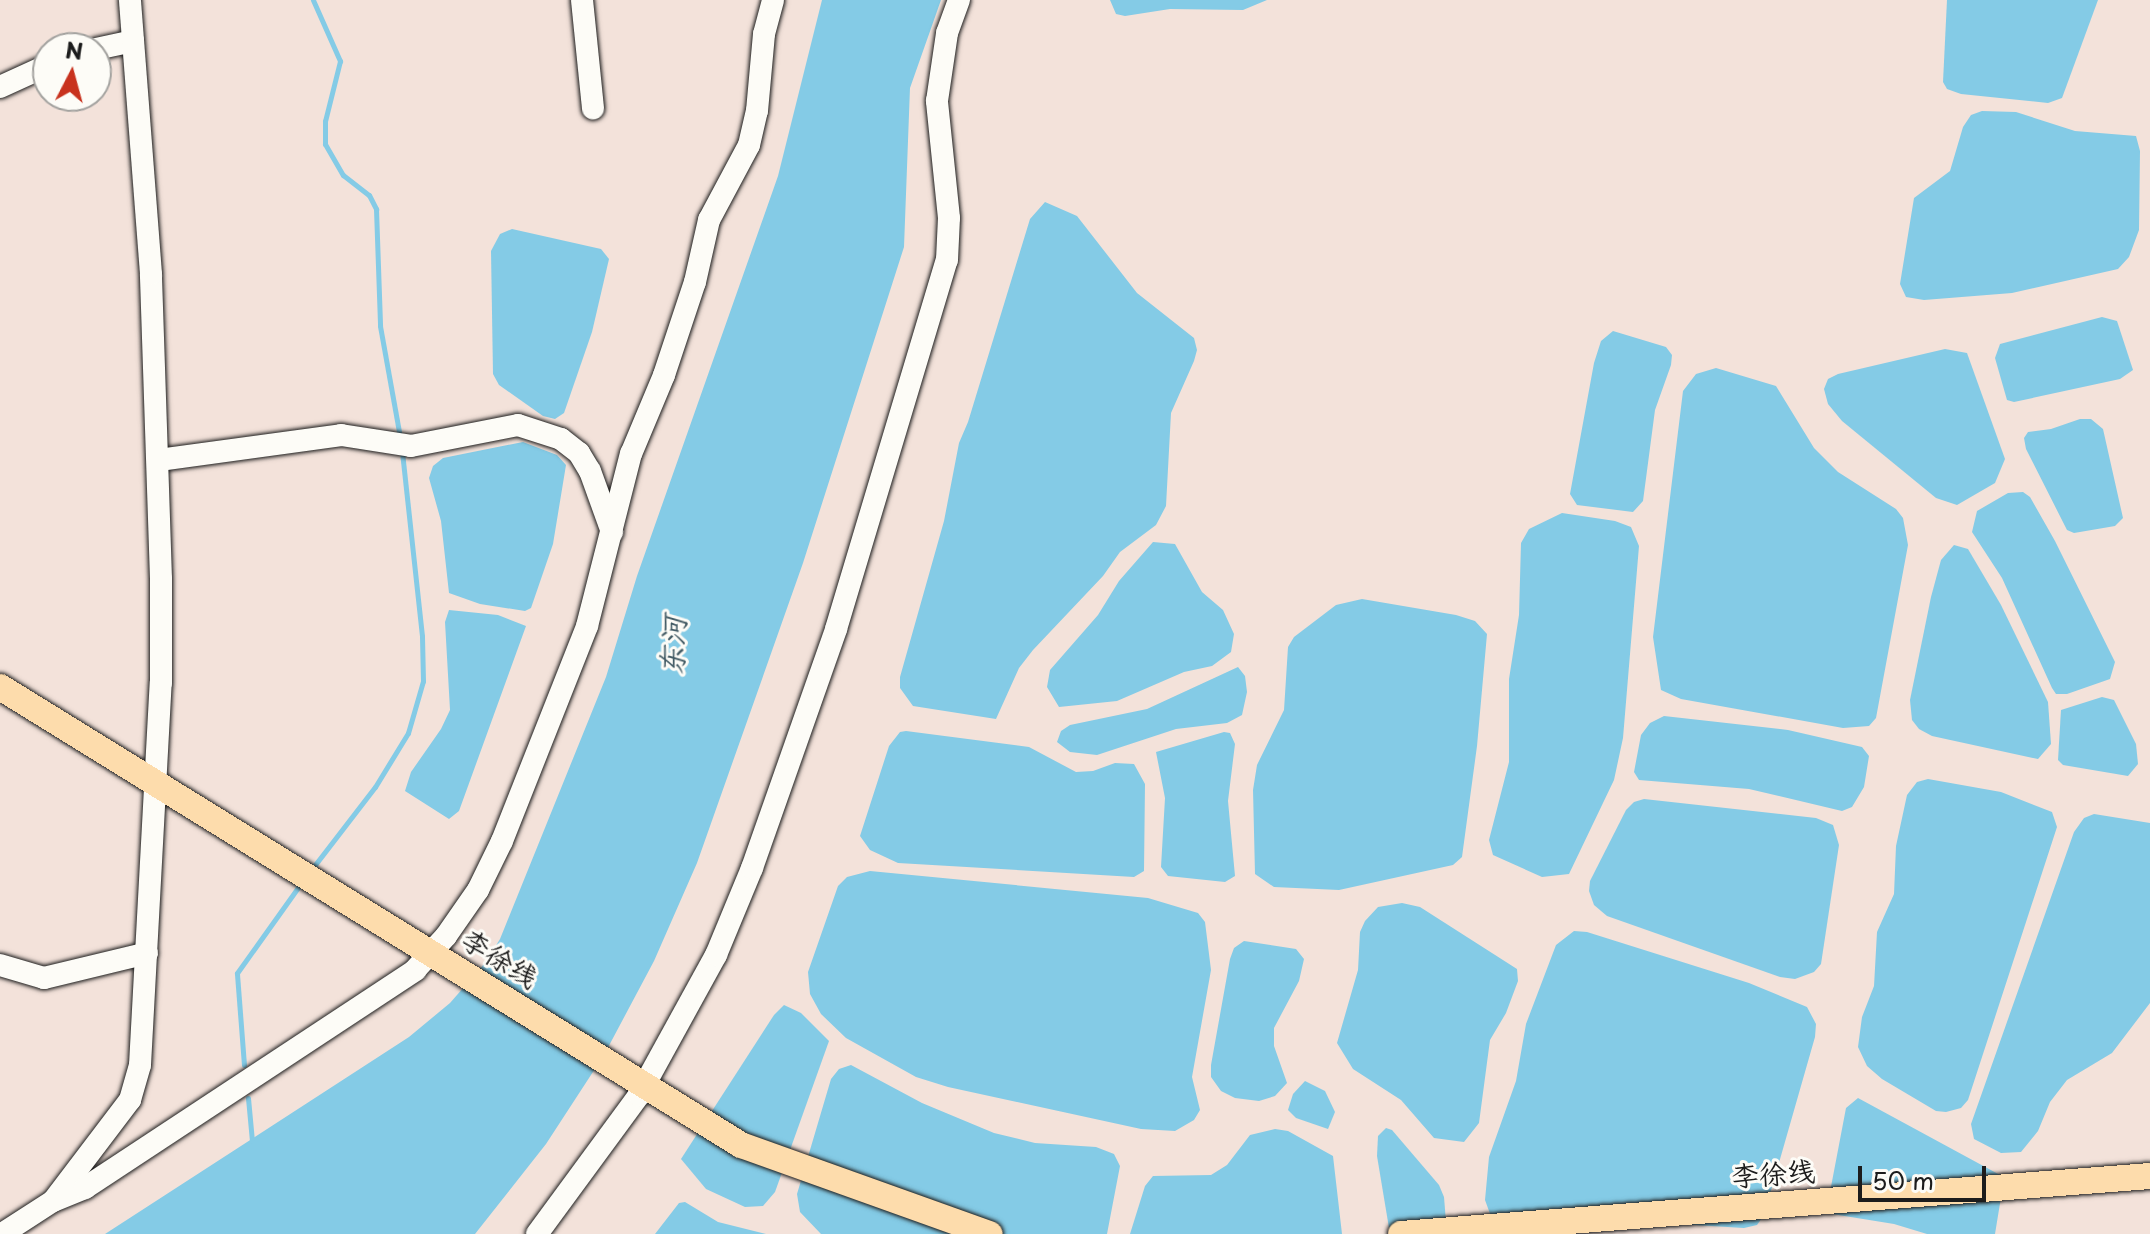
<!DOCTYPE html>
<html>
<head>
<meta charset="utf-8">
<style>
	body { margin:0 }
	#map { position:relative; width:2150px; height:1234px; overflow:hidden; background:#f3e2da; font-family:"Playpen Sans","LXGW WenKai TC",sans-serif }
	div>[style] { position:absolute }
	[style*='--x'] { left:calc(var(--x)*1px); top:calc(var(--y)*1px); width:calc(var(--w)*1px); rotate:calc(var(--a)*1deg) }
	.water>* { inset:0; background:#84cbe6 }
	.stream>* { height:5px; margin:-2.5px; padding:0 2.5px; transform-origin:2.5px; border-radius:2.5px; background:#84cbe6 }
	.roads { filter:drop-shadow(0 0 2px #1c1c1c) drop-shadow(0 0 2px #1c1c1c) }
	.minor>* { height:22px; margin:-11px; padding:0 11px; transform-origin:11px; border-radius:11px; background:#fdfcf7 }
	.major>* { height:26px; margin:-13px; padding:0 13px; transform-origin:13px; border-radius:13px; background:#fddcac }
	span { translate:-50% -50%; white-space:nowrap; text-align:center; line-height:1.15; -webkit-text-stroke:6px #fdfcf7; paint-order:stroke }
	.street-label { font-size:28px; color:#1c1c1c }
	.water-label { font-size:30px; color:#405963; font-style:italic }
	.north { position:absolute; left:32px; top:32px; width:80px; height:80px; box-sizing:border-box; background:#fdfcf7; border:2px solid #a3a29f; border-radius:50%; rotate:6deg; font-size:22px; font-weight:700; line-height:32px; text-align:center; color:#1c1c1c }
	.north::after { content:''; display:block; margin:auto; width:28px; height:36px; background:#c8321e; clip-path:polygon(50% 0,100% 100%,50% 72%,0 100%) }
	.scale { position:absolute; left:1858px; top:1166px; width:128px; height:36px; box-sizing:border-box; border:4px solid #1c1c1c; border-top:0; padding-left:10px; font-size:24px; line-height:28px; white-space:nowrap; color:#1c1c1c; -webkit-text-stroke:6px #fdfcf7; paint-order:stroke }
</style>
</head>
<body>
<div id="map">
	<div class="water">
		<i style="clip-path:polygon(822px 0,941px 0,910px 88px,904px 247px,803px 563px,697px 863px,654px 961px,604px 1055px,546px 1144px,475px 1234px,105px 1234px,409px 1037px,450px 1003px,485px 963px,500px 939px,606px 677px,637px 576px,778px 176px)"></i>
		<i style="clip-path:polygon(1110px 0,1267px 0,1243px 10px,1170px 9px,1125px 16px,1116px 14px)"></i>
		<i style="clip-path:polygon(1947px 0,2098px 0,2062px 98px,2048px 103px,1961px 94px,1947px 89px,1943px 82px)"></i>
		<i style="clip-path:polygon(1982px 111px,2016px 112px,2075px 131px,2136px 136px,2140px 151px,2139px 230px,2129px 257px,2118px 269px,2012px 293px,1924px 300px,1906px 297px,1900px 284px,1914px 198px,1950px 171px,1963px 127px,1971px 115px)"></i>
		<i style="clip-path:polygon(1045px 202px,1077px 216px,1137px 293px,1194px 338px,1197px 350px,1194px 361px,1171px 413px,1166px 506px,1156px 525px,1120px 552px,1103px 576px,1033px 650px,1019px 668px,996px 719px,913px 706px,900px 688px,900px 677px,944px 521px,959px 443px,968px 422px,1030px 219px)"></i>
		<i style="clip-path:polygon(512px 229px,601px 249px,609px 259px,592px 332px,564px 413px,555px 419px,543px 416px,499px 385px,493px 374px,491px 251px,500px 234px)"></i>
		<i style="clip-path:polygon(2102px 317px,2117px 321px,2133px 370px,2120px 379px,2014px 402px,2007px 400px,1995px 358px,2000px 344px)"></i>
		<i style="clip-path:polygon(1613px 331px,1666px 347px,1672px 355px,1671px 365px,1655px 410px,1643px 501px,1633px 512px,1577px 505px,1570px 494px,1594px 363px,1601px 341px)"></i>
		<i style="clip-path:polygon(1945px 349px,1967px 353px,2005px 459px,1995px 483px,1957px 505px,1936px 498px,1842px 421px,1828px 404px,1824px 389px,1828px 379px,1838px 374px)"></i>
		<i style="clip-path:polygon(1716px 368px,1776px 386px,1814px 448px,1838px 472px,1896px 509px,1903px 518px,1908px 545px,1876px 718px,1869px 726px,1843px 728px,1681px 699px,1661px 690px,1653px 637px,1683px 391px,1696px 374px)"></i>
		<i style="clip-path:polygon(2080px 419px,2091px 419px,2103px 429px,2123px 518px,2115px 526px,2074px 533px,2067px 530px,2026px 449px,2024px 438px,2028px 432px,2051px 429px)"></i>
		<i style="clip-path:polygon(523px 442px,557px 455px,566px 465px,553px 544px,531px 608px,525px 611px,480px 604px,449px 593px,441px 521px,429px 478px,433px 466px,443px 458px)"></i>
		<i style="clip-path:polygon(2023px 492px,2030px 497px,2055px 541px,2115px 662px,2110px 679px,2067px 694px,2056px 694px,2052px 688px,2002px 578px,1972px 532px,1977px 511px,2008px 493px)"></i>
		<i style="clip-path:polygon(1562px 513px,1615px 521px,1631px 527px,1639px 546px,1623px 738px,1614px 780px,1569px 874px,1542px 877px,1493px 855px,1489px 840px,1509px 762px,1509px 679px,1519px 615px,1521px 543px,1529px 529px)"></i>
		<i style="clip-path:polygon(1153px 542px,1175px 544px,1202px 592px,1223px 610px,1234px 634px,1231px 652px,1212px 666px,1184px 672px,1117px 701px,1059px 707px,1047px 687px,1050px 670px,1098px 615px,1119px 581px)"></i>
		<i style="clip-path:polygon(1954px 545px,1968px 549px,2001px 605px,2048px 702px,2051px 744px,2038px 759px,1932px 736px,1919px 729px,1912px 720px,1910px 700px,1931px 597px,1941px 560px)"></i>
		<i style="clip-path:polygon(1362px 599px,1456px 615px,1475px 621px,1487px 634px,1477px 746px,1462px 857px,1453px 865px,1339px 890px,1274px 887px,1255px 874px,1253px 790px,1257px 765px,1284px 710px,1288px 647px,1294px 637px,1336px 605px)"></i>
		<i style="clip-path:polygon(449px 610px,498px 615px,526px 626px,459px 811px,449px 819px,405px 791px,411px 772px,441px 729px,450px 710px,445px 622px)"></i>
		<i style="clip-path:polygon(1238px 667px,1245px 676px,1247px 692px,1242px 715px,1227px 723px,1176px 729px,1097px 755px,1070px 752px,1057px 742px,1061px 731px,1070px 725px,1147px 709px)"></i>
		<i style="clip-path:polygon(2102px 697px,2114px 700px,2136px 744px,2138px 764px,2128px 776px,2063px 765px,2058px 760px,2061px 710px)"></i>
		<i style="clip-path:polygon(1664px 716px,1788px 730px,1862px 747px,1869px 756px,1864px 787px,1852px 807px,1842px 811px,1749px 789px,1639px 780px,1634px 772px,1641px 735px,1650px 723px)"></i>
		<i style="clip-path:polygon(906px 731px,1029px 747px,1076px 772px,1093px 771px,1115px 763px,1134px 764px,1145px 784px,1144px 871px,1134px 877px,898px 863px,870px 850px,860px 836px,889px 746px,900px 732px)"></i>
		<i style="clip-path:polygon(1224px 732px,1230px 733px,1235px 744px,1228px 801px,1235px 876px,1225px 882px,1168px 876px,1161px 867px,1165px 798px,1156px 752px)"></i>
		<i style="clip-path:polygon(1928px 779px,2001px 792px,2052px 812px,2057px 827px,1968px 1100px,1961px 1108px,1946px 1112px,1936px 1111px,1882px 1079px,1867px 1066px,1858px 1047px,1862px 1017px,1874px 986px,1877px 932px,1894px 894px,1896px 846px,1907px 795px,1917px 782px)"></i>
		<i style="clip-path:polygon(1644px 799px,1816px 818px,1833px 825px,1839px 845px,1821px 964px,1814px 972px,1795px 979px,1780px 977px,1607px 916px,1594px 905px,1589px 891px,1590px 881px,1626px 810px,1634px 802px)"></i>
		<i style="clip-path:polygon(2094px 814px,2150px 823px,2150px 1003px,2112px 1053px,2067px 1080px,2050px 1102px,2038px 1131px,2021px 1152px,2001px 1153px,1974px 1139px,1971px 1124px,2074px 832px,2084px 818px)"></i>
		<i style="clip-path:polygon(870px 871px,1148px 898px,1198px 913px,1205px 922px,1211px 970px,1192px 1077px,1200px 1110px,1194px 1120px,1175px 1131px,1141px 1129px,948px 1087px,916px 1077px,846px 1038px,821px 1014px,810px 994px,808px 972px,838px 886px,847px 877px)"></i>
		<i style="clip-path:polygon(1402px 903px,1420px 907px,1517px 969px,1518px 981px,1506px 1013px,1490px 1040px,1479px 1123px,1464px 1142px,1434px 1138px,1401px 1100px,1353px 1069px,1337px 1043px,1358px 970px,1360px 932px,1365px 921px,1378px 907px)"></i>
		<i style="clip-path:polygon(1574px 931px,1587px 932px,1749px 983px,1807px 1007px,1816px 1024px,1815px 1037px,1764px 1215px,1757px 1225px,1744px 1228px,1629px 1221px,1493px 1222px,1485px 1200px,1489px 1157px,1516px 1081px,1526px 1024px,1556px 945px)"></i>
		<i style="clip-path:polygon(1244px 941px,1296px 949px,1304px 959px,1299px 981px,1274px 1028px,1274px 1046px,1287px 1083px,1275px 1096px,1259px 1101px,1235px 1098px,1221px 1091px,1211px 1077px,1211px 1065px,1230px 959px,1234px 948px)"></i>
		<i style="clip-path:polygon(784px 1005px,801px 1013px,829px 1041px,775px 1192px,763px 1206px,745px 1207px,706px 1189px,681px 1159px,774px 1015px)"></i>
		<i style="clip-path:polygon(851px 1065px,922px 1103px,994px 1133px,1035px 1143px,1096px 1147px,1114px 1154px,1120px 1166px,1107px 1234px,821px 1234px,800px 1212px,797px 1194px,831px 1079px,839px 1069px)"></i>
		<i style="clip-path:polygon(1305px 1081px,1325px 1091px,1335px 1112px,1328px 1129px,1296px 1118px,1288px 1110px,1293px 1094px)"></i>
		<i style="clip-path:polygon(1858px 1098px,2000px 1175px,2003px 1185px,1995px 1234px,1927px 1234px,1894px 1224px,1826px 1213px,1846px 1108px)"></i>
		<i style="clip-path:polygon(1386px 1128px,1392px 1130px,1439px 1185px,1444px 1197px,1446px 1222px,1390px 1234px,1377px 1156px,1378px 1136px)"></i>
		<i style="clip-path:polygon(1275px 1129px,1288px 1131px,1333px 1156px,1342px 1234px,1130px 1234px,1145px 1186px,1153px 1176px,1211px 1175px,1227px 1165px,1250px 1135px)"></i>
		<i style="clip-path:polygon(685px 1202px,718px 1222px,766px 1234px,655px 1234px,679px 1203px)"></i>
	</div>
	<div class="stream">
		<i style="--x:313;--y:0;--w:67;--a:66.1"></i>
		<i style="--x:340;--y:61;--w:62;--a:104"></i>
		<i style="--x:325;--y:121;--w:23;--a:90"></i>
		<i style="--x:325;--y:144;--w:36;--a:60"></i>
		<i style="--x:343;--y:175;--w:33;--a:38"></i>
		<i style="--x:369;--y:195;--w:16;--a:63"></i>
		<i style="--x:376;--y:209;--w:117;--a:88"></i>
		<i style="--x:380;--y:326;--w:113;--a:79.8"></i>
		<i style="--x:311;--y:870;--w:105;--a:-52.4"></i>
		<i style="--x:375;--y:787;--w:63;--a:-58.6"></i>
		<i style="--x:408;--y:733;--w:54;--a:-73.9"></i>
		<i style="--x:423;--y:681;--w:45;--a:-91.3"></i>
		<i style="--x:422;--y:636;--w:186;--a:-96.2"></i>
		<i style="--x:244;--y:1065;--w:92;--a:-94.4"></i>
		<i style="--x:237;--y:973;--w:112;--a:-54.5"></i>
		<i style="--x:248;--y:1098;--w:43;--a:84.7"></i>
	</div>
	<div class="roads">
		<div class="minor">
			<i style="--x:582;--y:0;--w:109;--a:84.2"></i>
			<i style="--x:96;--y:49;--w:38;--a:-12"></i>
			<i style="--x:0;--y:87;--w:53;--a:-24.6"></i>
			<i style="--x:159;--y:460;--w:184;--a:-7.8"></i>
			<i style="--x:341;--y:435;--w:71;--a:8.9"></i>
			<i style="--x:411;--y:446;--w:109;--a:-11.1"></i>
			<i style="--x:518;--y:425;--w:45;--a:18"></i>
			<i style="--x:561;--y:439;--w:23;--a:38"></i>
			<i style="--x:579;--y:453;--w:21;--a:59"></i>
			<i style="--x:590;--y:471;--w:65;--a:70.2"></i>
			<i style="--x:0;--y:965;--w:46;--a:16.5"></i>
			<i style="--x:44;--y:978;--w:106;--a:-13.6"></i>
			<i style="--x:54;--y:1200;--w:126;--a:-52.8"></i>
			<i style="--x:130;--y:1100;--w:36;--a:-74"></i>
			<i style="--x:140;--y:1065;--w:383;--a:-86.9"></i>
			<i style="--x:161;--y:683;--w:104;--a:-90"></i>
			<i style="--x:161;--y:579;--w:305;--a:-91.9"></i>
			<i style="--x:151;--y:274;--w:275;--a:-94.4"></i>
			<i style="--x:2;--y:1234;--w:61;--a:-32.9"></i>
			<i style="--x:53;--y:1201;--w:35;--a:-22"></i>
			<i style="--x:85;--y:1188;--w:396;--a:-33.4"></i>
			<i style="--x:415;--y:970;--w:46;--a:-47.6"></i>
			<i style="--x:446;--y:936;--w:56;--a:-55.2"></i>
			<i style="--x:478;--y:890;--w:55;--a:-63.9"></i>
			<i style="--x:502;--y:841;--w:231;--a:-68.4"></i>
			<i style="--x:587;--y:626;--w:178;--a:-75.7"></i>
			<i style="--x:631;--y:454;--w:86;--a:-67.3"></i>
			<i style="--x:664;--y:375;--w:98;--a:-71.6"></i>
			<i style="--x:695;--y:282;--w:64;--a:-77.3"></i>
			<i style="--x:709;--y:220;--w:85;--a:-61.9"></i>
			<i style="--x:749;--y:145;--w:35;--a:-77"></i>
			<i style="--x:757;--y:111;--w:77;--a:-84.8"></i>
			<i style="--x:764;--y:34;--w:35;--a:-75"></i>
			<i style="--x:537;--y:1234;--w:172;--a:-53.7"></i>
			<i style="--x:639;--y:1095;--w:160;--a:-61.2"></i>
			<i style="--x:716;--y:955;--w:94;--a:-67.5"></i>
			<i style="--x:752;--y:868;--w:253;--a:-70.6"></i>
			<i style="--x:836;--y:629;--w:385;--a:-73.3"></i>
			<i style="--x:947;--y:260;--w:42;--a:-87.3"></i>
			<i style="--x:949;--y:218;--w:118;--a:-95.9"></i>
			<i style="--x:937;--y:101;--w:69;--a:-81.6"></i>
			<i style="--x:947;--y:33;--w:35;--a:-70"></i>
		</div>
		<div class="major">
			<i style="--x:0;--y:687;--w:871;--a:31.72"></i>
			<i style="--x:741;--y:1145;--w:264;--a:19.7"></i>
			<i style="--x:1401;--y:1234;--w:751;--a:-4.43"></i>
		</div>
	</div>
	<div class="street-label">
		<span style="left:500px;top:958px;rotate:32deg">李徐线</span>
		<span style="left:1773px;top:1173px;rotate:-4deg">李徐线</span>
	</div>
	<div class="water-label">
		<span style="left:672px;top:646px;rotate:-87deg">东河</span>
	</div>
	<div class="north">N</div>
	<div class="scale">50 m</div>
</div>
</body>
</html>
